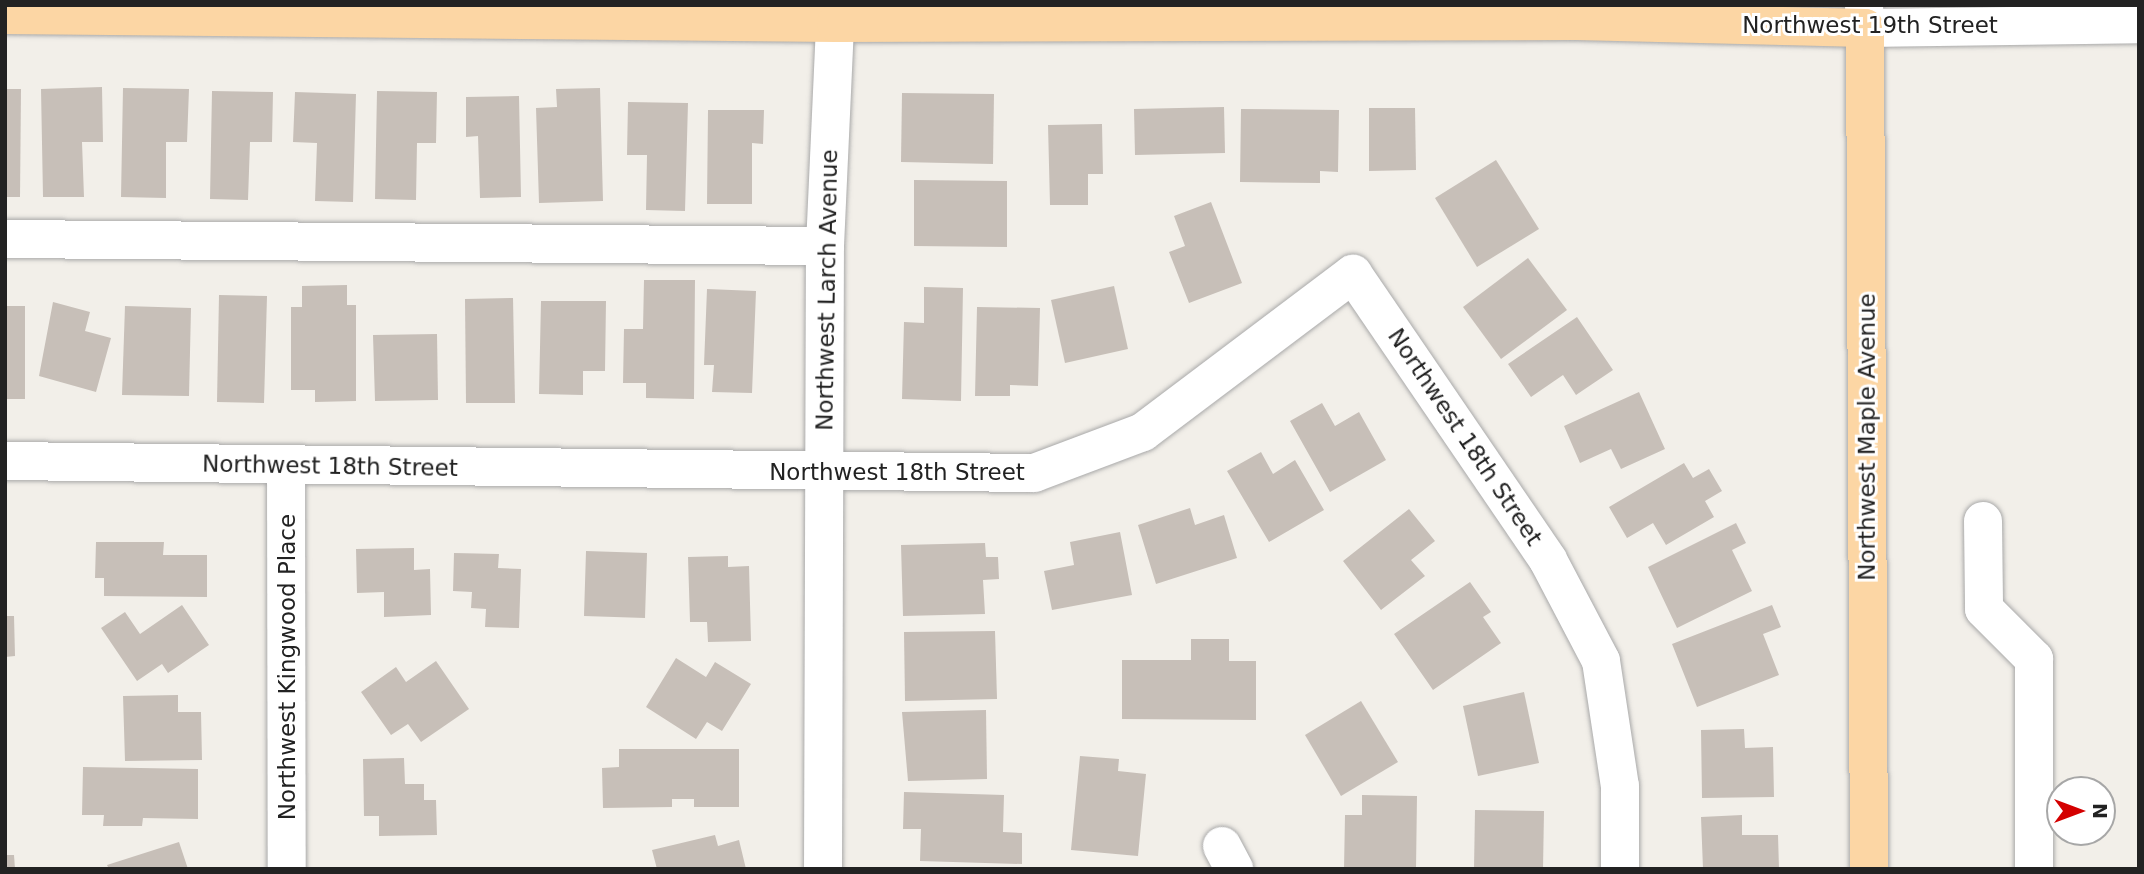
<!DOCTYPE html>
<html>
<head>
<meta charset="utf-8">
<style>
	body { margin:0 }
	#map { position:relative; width:2144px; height:874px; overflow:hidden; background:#f2efe9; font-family:"DejaVu Sans",sans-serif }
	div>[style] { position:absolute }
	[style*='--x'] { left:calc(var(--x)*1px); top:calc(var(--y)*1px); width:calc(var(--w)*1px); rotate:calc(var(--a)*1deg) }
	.building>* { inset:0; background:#c7bfb8 }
	.roads { filter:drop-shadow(0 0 2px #a9a9a9) drop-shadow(0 0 2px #a9a9a9) }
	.minor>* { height:38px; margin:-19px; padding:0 19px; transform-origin:19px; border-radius:19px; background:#fff }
	.major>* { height:38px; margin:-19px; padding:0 19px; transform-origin:19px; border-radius:19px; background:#fcd6a4 }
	span { translate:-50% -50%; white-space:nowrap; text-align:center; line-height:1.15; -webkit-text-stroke:6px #fff; paint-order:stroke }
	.street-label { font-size:23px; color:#222 }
	.frame { position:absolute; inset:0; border:7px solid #222; pointer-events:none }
	.north { position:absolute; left:2046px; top:776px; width:70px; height:70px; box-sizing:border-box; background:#fff; border:2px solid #a7a7a7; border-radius:50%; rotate:90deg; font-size:19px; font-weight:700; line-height:28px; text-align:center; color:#222 }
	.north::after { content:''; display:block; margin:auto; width:24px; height:32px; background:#d40000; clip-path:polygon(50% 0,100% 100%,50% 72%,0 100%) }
</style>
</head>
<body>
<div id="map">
	<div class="building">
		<i style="clip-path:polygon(102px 87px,103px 142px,82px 142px,84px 197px,43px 197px,41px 89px)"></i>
		<i style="clip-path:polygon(123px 88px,189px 89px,187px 142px,166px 142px,166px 198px,121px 197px)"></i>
		<i style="clip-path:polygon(600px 88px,603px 201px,539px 203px,536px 108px,557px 107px,556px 89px)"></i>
		<i style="clip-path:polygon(5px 89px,21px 89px,20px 197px,5px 197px)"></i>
		<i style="clip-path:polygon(212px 91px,273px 92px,272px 142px,250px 142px,248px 200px,210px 199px)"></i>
		<i style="clip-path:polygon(377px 91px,437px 92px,436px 143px,417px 143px,416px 200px,375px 199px)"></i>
		<i style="clip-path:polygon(295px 92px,356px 94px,353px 202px,315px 201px,317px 143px,293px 142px)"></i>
		<i style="clip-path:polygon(902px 93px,994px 94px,993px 164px,901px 162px)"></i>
		<i style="clip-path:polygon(519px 96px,521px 197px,480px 198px,478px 136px,466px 137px,466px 97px)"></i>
		<i style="clip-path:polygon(628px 102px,688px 103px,685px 211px,646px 210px,647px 155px,627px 155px)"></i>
		<i style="clip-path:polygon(1224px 107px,1225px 153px,1135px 155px,1134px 109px)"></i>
		<i style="clip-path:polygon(1369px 108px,1415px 108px,1416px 170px,1369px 171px)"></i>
		<i style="clip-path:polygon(1241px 109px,1339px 110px,1338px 172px,1320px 171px,1320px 183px,1240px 182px)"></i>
		<i style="clip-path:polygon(708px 110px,764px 110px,763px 144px,752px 143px,752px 204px,707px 204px)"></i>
		<i style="clip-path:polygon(1102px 124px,1103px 174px,1088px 174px,1088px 205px,1050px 205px,1048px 125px)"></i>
		<i style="clip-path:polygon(1496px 160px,1539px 229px,1477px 267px,1435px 198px)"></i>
		<i style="clip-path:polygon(914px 180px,1007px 181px,1007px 247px,914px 246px)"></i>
		<i style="clip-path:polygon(1211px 202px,1242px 283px,1189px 303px,1169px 252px,1185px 246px,1174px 216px)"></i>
		<i style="clip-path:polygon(1528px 258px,1567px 310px,1501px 359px,1463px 307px)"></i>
		<i style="clip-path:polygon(644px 280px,695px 280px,694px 399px,646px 398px,646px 383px,623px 383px,624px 329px,643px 329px)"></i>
		<i style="clip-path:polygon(347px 285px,347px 305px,356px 305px,356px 401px,315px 402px,315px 390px,291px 390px,291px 307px,302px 307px,302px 286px)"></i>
		<i style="clip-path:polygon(1114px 286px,1128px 349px,1065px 363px,1051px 300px)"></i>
		<i style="clip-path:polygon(924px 287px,963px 288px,961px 401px,902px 399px,904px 322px,924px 323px)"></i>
		<i style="clip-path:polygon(707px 289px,756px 291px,752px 393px,712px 392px,714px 365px,704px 365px)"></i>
		<i style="clip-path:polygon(219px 295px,267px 296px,264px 403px,217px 402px)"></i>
		<i style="clip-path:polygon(513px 298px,515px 403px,466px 403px,465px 299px)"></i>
		<i style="clip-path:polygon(541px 301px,606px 301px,605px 371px,583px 371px,583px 395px,539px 394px)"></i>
		<i style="clip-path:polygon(53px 302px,90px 312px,85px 331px,111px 338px,96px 392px,39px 376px)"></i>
		<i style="clip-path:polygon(5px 306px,25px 306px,25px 399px,5px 399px)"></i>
		<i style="clip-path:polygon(125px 306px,191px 308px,189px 396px,122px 395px)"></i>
		<i style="clip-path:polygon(977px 307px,1040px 308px,1038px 386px,1010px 385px,1010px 396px,975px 396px)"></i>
		<i style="clip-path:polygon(1577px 317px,1613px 370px,1576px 395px,1563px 375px,1531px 397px,1508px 364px)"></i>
		<i style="clip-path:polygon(437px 334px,438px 400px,375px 401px,373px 335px)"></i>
		<i style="clip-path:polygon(1639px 392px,1665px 449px,1621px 469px,1611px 449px,1580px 463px,1564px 426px)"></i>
		<i style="clip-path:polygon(1322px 403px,1335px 426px,1359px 412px,1386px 460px,1330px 492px,1290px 421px)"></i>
		<i style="clip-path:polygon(1261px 452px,1273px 474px,1295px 460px,1324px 510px,1269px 542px,1227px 471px)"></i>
		<i style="clip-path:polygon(1684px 463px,1693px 478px,1709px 469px,1722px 491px,1705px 501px,1714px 517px,1666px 545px,1653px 523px,1627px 538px,1609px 507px)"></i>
		<i style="clip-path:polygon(1190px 508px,1195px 525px,1224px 515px,1237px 558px,1156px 584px,1138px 525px)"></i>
		<i style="clip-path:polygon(1409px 509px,1435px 541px,1411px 560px,1425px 576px,1381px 610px,1343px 561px)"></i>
		<i style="clip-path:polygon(1736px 523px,1746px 543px,1732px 550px,1752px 591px,1677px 628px,1648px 567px)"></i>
		<i style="clip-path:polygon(1120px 532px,1132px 595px,1052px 610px,1044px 571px,1074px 565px,1070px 542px)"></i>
		<i style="clip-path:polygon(96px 542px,164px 542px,163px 555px,207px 555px,207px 597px,104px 596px,104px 578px,95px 578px)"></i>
		<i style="clip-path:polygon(985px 543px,986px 557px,998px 557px,999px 579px,983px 580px,985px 614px,903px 616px,901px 545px)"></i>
		<i style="clip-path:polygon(414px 548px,414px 570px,430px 569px,431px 615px,384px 617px,384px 592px,357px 593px,356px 549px)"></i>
		<i style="clip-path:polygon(586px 551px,647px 553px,645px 618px,584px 616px)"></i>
		<i style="clip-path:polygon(454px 553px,499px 554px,498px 568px,521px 569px,519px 628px,485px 627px,486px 609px,471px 608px,472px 592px,453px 591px)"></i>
		<i style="clip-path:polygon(728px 556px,728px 567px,749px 566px,751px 641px,708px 642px,707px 622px,690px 622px,688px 557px)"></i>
		<i style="clip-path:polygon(1470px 582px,1491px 612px,1483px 617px,1501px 643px,1433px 690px,1394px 634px)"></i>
		<i style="clip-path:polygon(182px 605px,209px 645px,168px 673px,162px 664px,137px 681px,101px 628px,125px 612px,140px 634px)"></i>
		<i style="clip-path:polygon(1772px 605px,1781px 627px,1763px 634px,1779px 675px,1697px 707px,1672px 644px)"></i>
		<i style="clip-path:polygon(5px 616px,14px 616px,15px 656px,5px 657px)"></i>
		<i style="clip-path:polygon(995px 631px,997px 699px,905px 701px,904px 632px)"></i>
		<i style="clip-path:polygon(1191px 639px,1229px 639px,1229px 661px,1256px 661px,1256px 720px,1122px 719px,1122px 660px,1191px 660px)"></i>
		<i style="clip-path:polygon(676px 658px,706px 677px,715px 662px,751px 684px,722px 731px,707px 722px,696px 739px,646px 707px)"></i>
		<i style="clip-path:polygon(436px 661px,469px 709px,421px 742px,408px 724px,391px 735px,361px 692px,396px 667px,406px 682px)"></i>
		<i style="clip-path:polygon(1524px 692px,1539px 763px,1478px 776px,1463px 706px)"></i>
		<i style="clip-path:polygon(178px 695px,178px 712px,201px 712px,202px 760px,125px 761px,123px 696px)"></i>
		<i style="clip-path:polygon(1361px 701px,1398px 762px,1341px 796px,1305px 735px)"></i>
		<i style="clip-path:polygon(986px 710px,987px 779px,908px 781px,902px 712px)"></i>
		<i style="clip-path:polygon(1744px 729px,1745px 748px,1773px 747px,1774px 797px,1702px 798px,1701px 730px)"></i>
		<i style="clip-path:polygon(619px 749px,739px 749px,739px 807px,694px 807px,694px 799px,672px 799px,672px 807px,603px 808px,602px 768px,619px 767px)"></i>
		<i style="clip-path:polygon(1080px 756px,1119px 759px,1118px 771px,1146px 774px,1138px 856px,1071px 850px)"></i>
		<i style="clip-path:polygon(404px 758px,405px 784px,424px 784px,424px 800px,436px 800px,437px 835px,379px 836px,379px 816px,364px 816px,363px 759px)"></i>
		<i style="clip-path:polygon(83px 767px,198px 769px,198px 819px,143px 818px,142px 826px,103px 826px,104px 815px,82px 815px)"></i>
		<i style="clip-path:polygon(904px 792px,1004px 795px,1003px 832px,1022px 833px,1022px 864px,920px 861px,921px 829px,903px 829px)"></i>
		<i style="clip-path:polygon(1362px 795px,1417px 796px,1416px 869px,1344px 869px,1345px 815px,1362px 815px)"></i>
		<i style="clip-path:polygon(1475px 810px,1544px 811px,1543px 869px,1474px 869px)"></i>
		<i style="clip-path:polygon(1742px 815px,1742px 835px,1778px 835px,1779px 869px,1703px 869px,1701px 817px)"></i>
		<i style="clip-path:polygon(715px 835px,718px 846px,739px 840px,746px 869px,657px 869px,652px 850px)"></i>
		<i style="clip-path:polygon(179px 842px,188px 869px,109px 869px,107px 865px)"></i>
		<i style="clip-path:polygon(5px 855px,14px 855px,15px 869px,5px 869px)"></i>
	</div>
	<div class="roads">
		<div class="minor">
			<i style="--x:1864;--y:5;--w:23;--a:88"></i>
			<i style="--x:1865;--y:28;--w:274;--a:-0.8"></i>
			<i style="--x:5;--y:239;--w:820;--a:0.49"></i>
			<i style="--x:5;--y:461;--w:1029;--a:0.67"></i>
			<i style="--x:1034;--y:473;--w:116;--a:-20.6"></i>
			<i style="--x:1143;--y:432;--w:263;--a:-37"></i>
			<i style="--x:1353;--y:274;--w:346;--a:55.7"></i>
			<i style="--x:1548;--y:560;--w:114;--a:62.3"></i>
			<i style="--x:1601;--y:661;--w:126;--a:81.4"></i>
			<i style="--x:1620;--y:786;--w:83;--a:90"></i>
			<i style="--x:286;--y:465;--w:404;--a:89.9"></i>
			<i style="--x:1983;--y:521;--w:88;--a:89.3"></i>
			<i style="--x:1984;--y:609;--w:71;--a:45"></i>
			<i style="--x:2034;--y:659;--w:210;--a:90"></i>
			<i style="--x:1222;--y:846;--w:26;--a:62"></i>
			<i style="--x:823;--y:869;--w:623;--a:-89.82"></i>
			<i style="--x:825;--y:246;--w:241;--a:-87.4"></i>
		</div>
		<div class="major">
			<i style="--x:5;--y:15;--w:831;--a:0.55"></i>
			<i style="--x:836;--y:23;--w:740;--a:-0.15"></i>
			<i style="--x:1576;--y:21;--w:289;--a:1.4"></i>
			<i style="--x:1865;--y:28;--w:841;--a:89.73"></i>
		</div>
	</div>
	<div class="street-label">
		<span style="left:1870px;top:25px">Northwest 19th Street</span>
		<span style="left:827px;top:290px;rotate:-89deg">Northwest Larch Avenue</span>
		<span style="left:1465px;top:437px;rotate:56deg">Northwest 18th Street</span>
		<span style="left:1867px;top:437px;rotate:-90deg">Northwest Maple Avenue</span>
		<span style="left:330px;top:466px;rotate:1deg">Northwest 18th Street</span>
		<span style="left:897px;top:472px">Northwest 18th Street</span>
		<span style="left:287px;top:667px;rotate:-90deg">Northwest Kingwood Place</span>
	</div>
	<div class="frame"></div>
	<div class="north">N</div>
</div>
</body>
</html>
